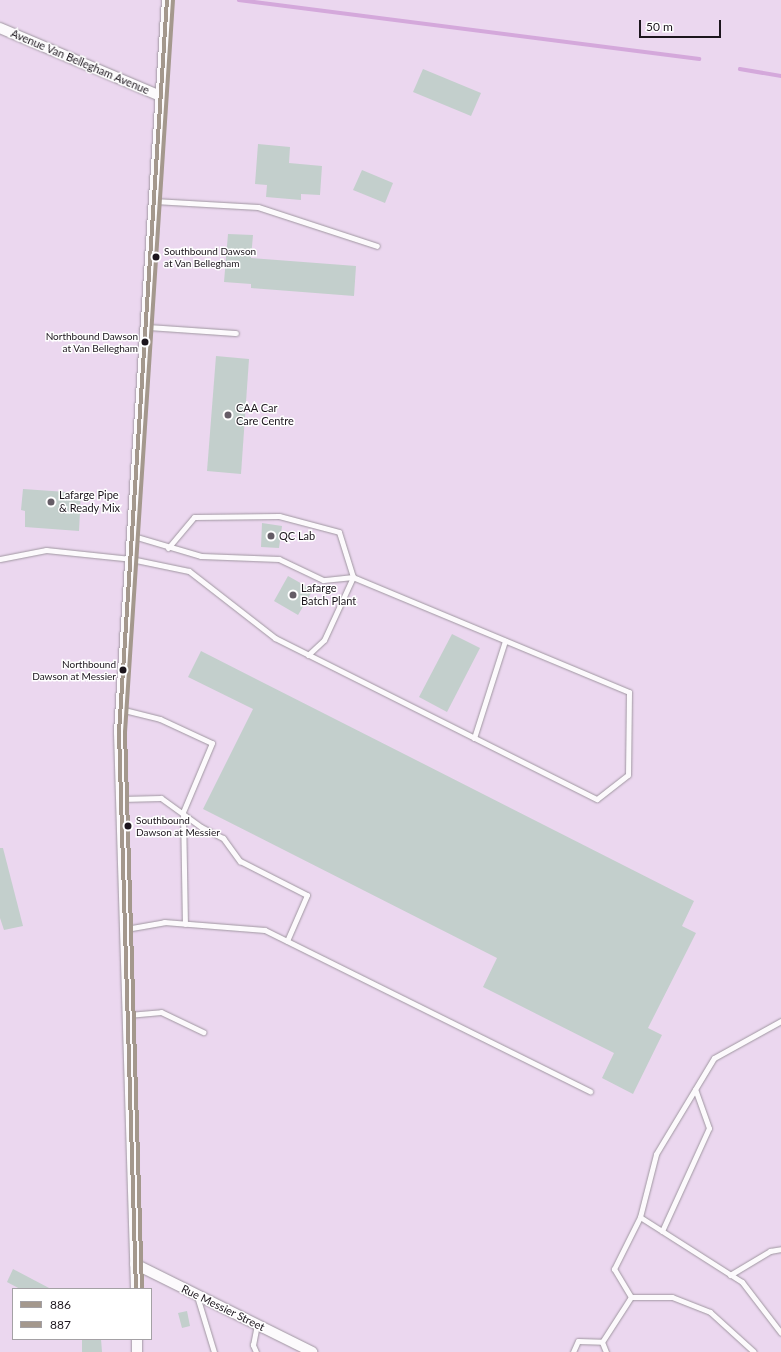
<!DOCTYPE html>
<html>
<head>
<meta charset="utf-8">
<style>
	body { margin:0 }
	#map { position:relative; width:781px; height:1352px; overflow:hidden; background:#ede1ee; font-family:Lato,sans-serif }
	div>[style] { position:absolute }
	[style*='--x'] { left:calc(var(--x)*1px); top:calc(var(--y)*1px); width:calc(var(--w)*1px); rotate:calc(var(--a)*1deg) }
	.built>* { inset:0; background:#ebd7ef }
	.stream>* { height:3.5px; margin:-1.75px; padding:0 1.75px; transform-origin:1.75px; border-radius:1.75px; background:#d4a8db }
	.building>* { inset:0; background:#c3cfcc }
	.roads { filter:drop-shadow(0 0 1px #a097a1) drop-shadow(0 0 1px #a097a1) }
	.service>* { height:5px; margin:-2.5px; padding:0 2.5px; transform-origin:2.5px; border-radius:2.5px; background:#fcfafc }
	.minor>* { height:10px; margin:-5px; padding:0 5px; transform-origin:5px; border-radius:5px; background:#fcfafc }
	.bus-1>* { height:4px; margin:-2px; padding:0 2px; transform-origin:2px; border-radius:2px; background:#a4988d }
	.bus-2>* { height:4px; margin:-2px; padding:0 2px; transform-origin:2px; border-radius:2px; background:#a4988d }
	.dots>* { width:11px; height:11px; translate:-50% -50%; box-sizing:border-box; border:2px solid #fff; border-radius:50% }
	span { translate:-50% -50%; white-space:nowrap; text-align:center; line-height:1.15; -webkit-text-stroke:3px #fff; paint-order:stroke }
	.bus-label { font-size:10px; color:#1c151d }
	.left { translate:0 -50%; text-align:left }
	.right { translate:-100% -50%; text-align:right }
	.street-label { font-size:11px; color:#1c151d }
	.poi-label { font-size:11px; color:#1c151d }
	.legend { position:absolute; left:12px; top:1288px; width:140px; height:52px; box-sizing:border-box; background:#fff; border:1px solid #a4a1a5; margin:0; padding:5px 7px; list-style:none; font-size:12px; color:#1c151d }
	.legend li { display:flex; align-items:center; gap:8px; height:20px }
	.legend b { width:20px; border:1px solid #a4a1a5 }
	.scale { position:absolute; left:639px; top:20px; width:82px; height:18px; box-sizing:border-box; border:2px solid #1c151d; border-top:0; padding-left:5px; font-size:12px; line-height:14px; white-space:nowrap; color:#1c151d; -webkit-text-stroke:3px #fff; paint-order:stroke }
</style>
</head>
<body>
<div id="map">
	<div class="built">
		<i style="clip-path:polygon(evenodd,0 0,781px 0,781px 1352px,0 1352px,0 0,13px 1289px,151px 1289px,151px 1339px,13px 1339px,13px 1289px)"></i>
	</div>
	<div class="stream">
		<i style="--x:239;--y:0;--w:464;--a:7.3"></i>
		<i style="--x:740;--y:69;--w:42;--a:9.7"></i>
	</div>
	<div class="building">
		<i style="clip-path:polygon(423px 69px,481px 93px,471px 116px,413px 92px)"></i>
		<i style="clip-path:polygon(258px 144px,290px 147px,289px 163px,322px 166px,320px 195px,301px 194px,301px 200px,266px 197px,267px 185px,255px 184px)"></i>
		<i style="clip-path:polygon(362px 170px,393px 183px,385px 203px,353px 190px)"></i>
		<i style="clip-path:polygon(228px 234px,253px 235px,251px 258px,356px 266px,354px 296px,251px 288px,251px 284px,224px 282px)"></i>
		<i style="clip-path:polygon(216px 356px,249px 359px,241px 474px,207px 471px)"></i>
		<i style="clip-path:polygon(23px 489px,81px 493px,79px 531px,25px 527px,25px 511px,21px 510px)"></i>
		<i style="clip-path:polygon(262px 523px,282px 526px,279px 548px,261px 547px)"></i>
		<i style="clip-path:polygon(288px 576px,313px 590px,298px 615px,274px 601px)"></i>
		<i style="clip-path:polygon(452px 634px,480px 648px,447px 712px,419px 697px)"></i>
		<i style="clip-path:polygon(201px 651px,694px 901px,682px 926px,696px 933px,648px 1028px,662px 1035px,633px 1094px,602px 1078px,614px 1053px,483px 987px,497px 958px,203px 809px,253px 709px,188px 677px)"></i>
		<i style="clip-path:polygon(0 848px,3px 848px,23px 926px,4px 930px,0 918px)"></i>
		<i style="clip-path:polygon(13px 1269px,51px 1289px,20px 1289px,7px 1282px)"></i>
		<i style="clip-path:polygon(187px 1311px,190px 1326px,182px 1328px,178px 1313px)"></i>
		<i style="clip-path:polygon(82px 1339px,101px 1339px,102px 1352px,82px 1352px)"></i>
	</div>
	<div class="roads">
		<div class="service">
			<i style="--x:154;--y:201;--w:104;--a:3.3"></i>
			<i style="--x:258;--y:207;--w:125;--a:18.1"></i>
			<i style="--x:147;--y:327;--w:89;--a:3.9"></i>
			<i style="--x:168;--y:548;--w:40;--a:-50"></i>
			<i style="--x:194;--y:517;--w:85;--a:-0.7"></i>
			<i style="--x:279;--y:516;--w:62;--a:14.9"></i>
			<i style="--x:339;--y:532;--w:47;--a:72.7"></i>
			<i style="--x:353;--y:577;--w:69;--a:114.7"></i>
			<i style="--x:324;--y:640;--w:22;--a:137"></i>
			<i style="--x:0;--y:559;--w:47;--a:-11.1"></i>
			<i style="--x:46;--y:550;--w:85;--a:6"></i>
			<i style="--x:131;--y:559;--w:59;--a:11.7"></i>
			<i style="--x:189;--y:571;--w:109;--a:37.9"></i>
			<i style="--x:275;--y:638;--w:360;--a:26.6"></i>
			<i style="--x:597;--y:799;--w:39;--a:-38"></i>
			<i style="--x:628;--y:775;--w:83;--a:-89.3"></i>
			<i style="--x:629;--y:692;--w:299;--a:-157.4"></i>
			<i style="--x:353;--y:577;--w:30;--a:174"></i>
			<i style="--x:323;--y:580;--w:49;--a:-154.5"></i>
			<i style="--x:279;--y:559;--w:78;--a:-177.8"></i>
			<i style="--x:201;--y:556;--w:71;--a:-163.6"></i>
			<i style="--x:120;--y:709;--w:41;--a:14"></i>
			<i style="--x:160;--y:719;--w:57;--a:24.8"></i>
			<i style="--x:212;--y:743;--w:75;--a:112.8"></i>
			<i style="--x:183;--y:812;--w:112;--a:89"></i>
			<i style="--x:474;--y:738;--w:102;--a:-72.3"></i>
			<i style="--x:121;--y:799;--w:40;--a:-1.4"></i>
			<i style="--x:161;--y:798;--w:49;--a:35.9"></i>
			<i style="--x:201;--y:827;--w:25;--a:27"></i>
			<i style="--x:223;--y:838;--w:29;--a:54"></i>
			<i style="--x:240;--y:861;--w:75;--a:26.9"></i>
			<i style="--x:307;--y:895;--w:50;--a:113.5"></i>
			<i style="--x:126;--y:929;--w:39;--a:-10"></i>
			<i style="--x:164;--y:922;--w:101;--a:4.5"></i>
			<i style="--x:265;--y:930;--w:363;--a:26.4"></i>
			<i style="--x:128;--y:1015;--w:33;--a:-5"></i>
			<i style="--x:161;--y:1012;--w:47;--a:25.5"></i>
			<i style="--x:640;--y:1217;--w:65;--a:-75.7"></i>
			<i style="--x:656;--y:1154;--w:112;--a:-58.9"></i>
			<i style="--x:714;--y:1058;--w:77;--a:-28.9"></i>
			<i style="--x:662;--y:1231;--w:113;--a:-65.5"></i>
			<i style="--x:709;--y:1128;--w:41;--a:-109.7"></i>
			<i style="--x:730;--y:1275;--w:47;--a:-31"></i>
			<i style="--x:770;--y:1251;--w:11;--a:-10"></i>
			<i style="--x:197;--y:1296;--w:59;--a:73.1"></i>
			<i style="--x:631;--y:1297;--w:41;--a:0"></i>
			<i style="--x:672;--y:1297;--w:41;--a:21.5"></i>
			<i style="--x:710;--y:1312;--w:59;--a:42.3"></i>
			<i style="--x:602;--y:1342;--w:11;--a:68"></i>
			<i style="--x:256;--y:1352;--w:8;--a:-113"></i>
			<i style="--x:253;--y:1345;--w:20;--a:-79"></i>
			<i style="--x:573;--y:1352;--w:12;--a:-66"></i>
			<i style="--x:578;--y:1341;--w:24;--a:2"></i>
			<i style="--x:602;--y:1342;--w:54;--a:-57.2"></i>
			<i style="--x:631;--y:1297;--w:33;--a:-121"></i>
			<i style="--x:614;--y:1269;--w:58;--a:-63.4"></i>
			<i style="--x:640;--y:1217;--w:121;--a:32.5"></i>
			<i style="--x:742;--y:1282;--w:64;--a:52.6"></i>
		</div>
		<div class="minor">
			<i style="--x:0;--y:28;--w:174;--a:23"></i>
			<i style="--x:135;--y:1264;--w:198;--a:26.4"></i>
			<i style="--x:136;--y:1289;--w:557;--a:-91.75"></i>
			<i style="--x:119;--y:732;--w:734;--a:-86.25"></i>
			<i style="--x:137;--y:1339;--w:13;--a:90"></i>
		</div>
	</div>
	<div class="bus-1">
		<i style="--x:136;--y:1289;--w:557;--a:-91.75"></i>
		<i style="--x:119;--y:732;--w:734;--a:-86.25"></i>
	</div>
	<div class="bus-2">
		<i style="--x:142;--y:1289;--w:557;--a:-91.75"></i>
		<i style="--x:125;--y:732;--w:734;--a:-86.25"></i>
	</div>
	<div class="dots">
		<i style="left:156px;top:257px;background:#1c151d"></i>
		<i style="left:145px;top:342px;background:#1c151d"></i>
		<i style="left:228px;top:415px;background:#655c66"></i>
		<i style="left:51px;top:502px;background:#655c66"></i>
		<i style="left:271px;top:536px;background:#655c66"></i>
		<i style="left:293px;top:595px;background:#655c66"></i>
		<i style="left:123px;top:670px;background:#1c151d"></i>
		<i style="left:128px;top:826px;background:#1c151d"></i>
	</div>
	<div class="bus-label">
		<span class="left" style="left:164px;top:257px">Southbound Dawson<br>at Van Bellegham</span>
		<span class="right" style="left:138px;top:342px">Northbound Dawson<br>at Van Bellegham</span>
		<span class="right" style="left:116px;top:670px">Northbound<br>Dawson at Messier</span>
		<span class="left" style="left:136px;top:826px">Southbound<br>Dawson at Messier</span>
	</div>
	<div class="street-label">
		<span style="left:80px;top:62px;rotate:23deg">Avenue Van Bellegham Avenue</span>
		<span style="left:223px;top:1308px;rotate:26deg">Rue Messier Street</span>
	</div>
	<div class="poi-label">
		<span class="left" style="left:236px;top:415px">CAA Car<br>Care Centre</span>
		<span class="left" style="left:59px;top:502px">Lafarge Pipe<br>&amp; Ready Mix</span>
		<span class="left" style="left:279px;top:536px">QC Lab</span>
		<span class="left" style="left:301px;top:595px">Lafarge<br>Batch Plant</span>
	</div>
	<ul class="legend">
	<li><b style="height:5px;background:#a4988d"></b>886</li>
	<li><b style="height:5px;background:#a4988d"></b>887</li>
	</ul>
	<div class="scale">50 m</div>
</div>
</body>
</html>
